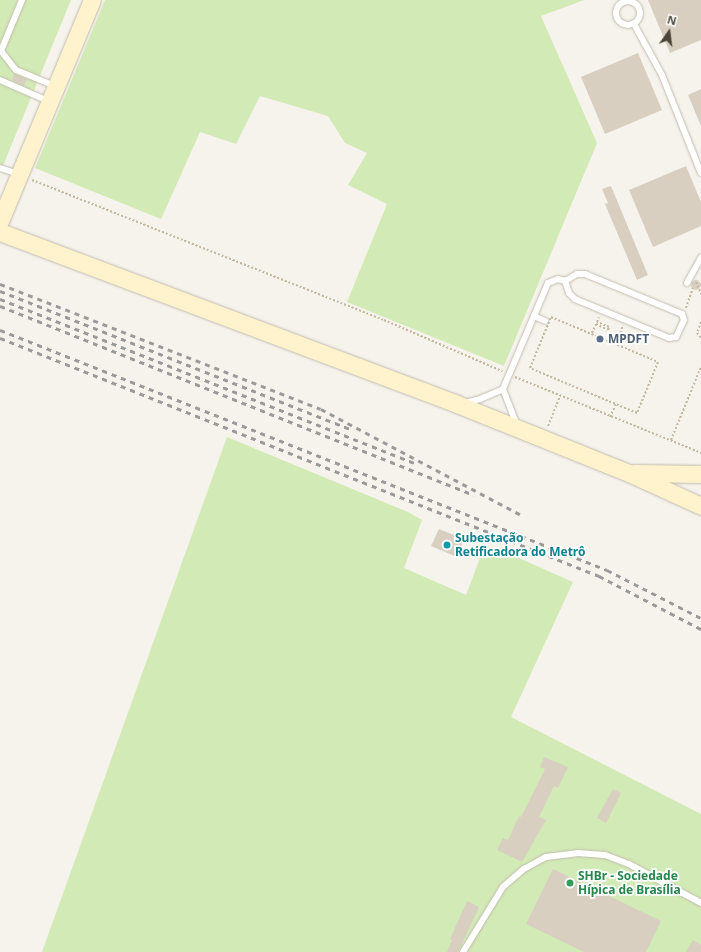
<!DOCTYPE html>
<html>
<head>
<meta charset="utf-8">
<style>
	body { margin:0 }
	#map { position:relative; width:701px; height:952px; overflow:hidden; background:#f6f3ec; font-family:"Noto Sans",sans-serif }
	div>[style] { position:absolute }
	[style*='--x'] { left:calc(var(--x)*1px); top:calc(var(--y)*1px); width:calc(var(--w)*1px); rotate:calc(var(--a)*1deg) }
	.green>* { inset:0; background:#d2eab5 }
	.building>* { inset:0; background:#d8cfc1 }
	.round { border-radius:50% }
	.path>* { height:2px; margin-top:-1px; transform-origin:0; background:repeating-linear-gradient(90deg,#c4b79f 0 2px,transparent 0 4px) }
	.roads { filter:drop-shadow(0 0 1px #c2bbae) drop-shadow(0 0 1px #c2bbae) }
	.lane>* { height:6px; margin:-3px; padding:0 3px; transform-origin:3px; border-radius:3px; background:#fff }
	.lane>.ring { margin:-3px; padding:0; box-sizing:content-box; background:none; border:6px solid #fff; border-radius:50% }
	.secondary>* { height:17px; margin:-8.5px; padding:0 8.5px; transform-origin:8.5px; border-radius:8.5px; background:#fff3cd }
	.rail>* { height:3px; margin-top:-1.5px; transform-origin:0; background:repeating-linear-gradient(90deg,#9a9a9a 0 5px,transparent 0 10px) }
	.dots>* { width:11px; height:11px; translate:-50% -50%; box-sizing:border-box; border:2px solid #fff; border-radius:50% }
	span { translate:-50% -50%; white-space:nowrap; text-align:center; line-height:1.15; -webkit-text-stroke:3.5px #fff; paint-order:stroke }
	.service-label { font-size:12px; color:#4e5e75; font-weight:700 }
	.left { translate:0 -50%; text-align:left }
	.culture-label { font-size:12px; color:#0d838f; font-weight:700 }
	.leisure-label { font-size:12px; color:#27864d; font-weight:700 }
	.north { position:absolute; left:649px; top:12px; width:40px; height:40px; -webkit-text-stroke:3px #fff; paint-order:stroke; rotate:14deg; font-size:11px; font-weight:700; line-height:16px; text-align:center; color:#4b4439 }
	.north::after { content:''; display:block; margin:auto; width:14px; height:18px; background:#4b4439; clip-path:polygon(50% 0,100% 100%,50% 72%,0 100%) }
</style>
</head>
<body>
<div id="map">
	<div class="green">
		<i style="clip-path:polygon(0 0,71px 0,0 173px)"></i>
		<i style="clip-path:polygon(105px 0,584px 0,541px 16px,597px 143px,504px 366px,347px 302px,387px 204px,348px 185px,367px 153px,345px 143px,328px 116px,260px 96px,236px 144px,200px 132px,161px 219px,35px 168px)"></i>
		<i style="clip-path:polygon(227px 437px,408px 512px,422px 520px,404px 568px,466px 595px,484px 547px,496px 548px,573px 582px,511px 717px,701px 814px,701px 952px,42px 952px)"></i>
	</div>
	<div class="building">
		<i style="clip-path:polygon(648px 0,701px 0,701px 40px,670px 53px)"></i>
		<i style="clip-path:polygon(638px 53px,662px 110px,605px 134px,581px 77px)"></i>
		<i style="clip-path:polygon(14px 74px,27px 79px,24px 86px,12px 80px)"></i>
		<i style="clip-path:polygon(701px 89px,701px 126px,688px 95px)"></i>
		<i style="clip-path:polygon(686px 166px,701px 202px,701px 226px,653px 247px,629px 190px)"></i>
		<i style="clip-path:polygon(611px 186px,648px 275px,637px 280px,605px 204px,608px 203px,602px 189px)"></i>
		<i class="round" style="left:691px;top:280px;width:10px;height:10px"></i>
		<i style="clip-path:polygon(439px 529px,464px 539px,457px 557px,431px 546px)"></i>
		<i style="clip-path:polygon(544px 757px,568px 767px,558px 788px,554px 786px,539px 817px,546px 820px,522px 862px,497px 850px,503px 838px,508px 840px,519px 816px,521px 817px,545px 769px,540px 767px)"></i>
		<i style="clip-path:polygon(613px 789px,621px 793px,606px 823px,597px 818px)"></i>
		<i style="clip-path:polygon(553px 869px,661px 921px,646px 952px,584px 952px,526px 924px)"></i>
		<i style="clip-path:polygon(467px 901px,479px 907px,458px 952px,447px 952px,452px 940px,450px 939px)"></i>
		<i style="clip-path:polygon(693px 940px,701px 945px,701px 952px,686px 952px)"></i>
	</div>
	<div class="path">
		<i style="--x:32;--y:180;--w:379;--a:21.7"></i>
		<i style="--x:384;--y:320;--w:129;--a:23.4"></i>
		<i style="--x:696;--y:282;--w:13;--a:67"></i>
		<i style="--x:686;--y:308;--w:21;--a:-71"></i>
		<i style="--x:551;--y:317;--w:116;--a:22.8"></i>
		<i style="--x:658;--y:362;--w:55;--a:112.4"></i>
		<i style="--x:637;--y:413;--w:116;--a:-157.2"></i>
		<i style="--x:530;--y:368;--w:55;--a:-67.6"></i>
		<i style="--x:701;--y:322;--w:12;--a:110"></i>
		<i style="--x:697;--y:333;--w:6;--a:51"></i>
		<i style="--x:592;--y:333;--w:10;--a:-66"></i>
		<i style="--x:596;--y:324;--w:13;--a:27"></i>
		<i style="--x:608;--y:330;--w:3;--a:-72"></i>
		<i style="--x:609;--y:327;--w:13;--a:-157"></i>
		<i style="--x:597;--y:322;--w:5;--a:-68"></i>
		<i style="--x:616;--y:344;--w:19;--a:-69"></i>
		<i style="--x:515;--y:377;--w:201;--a:22.2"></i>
		<i style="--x:610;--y:417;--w:14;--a:-65"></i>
		<i style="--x:548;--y:426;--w:32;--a:-68"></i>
		<i style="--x:671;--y:440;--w:79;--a:-67.7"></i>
	</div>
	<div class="roads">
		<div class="lane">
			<i style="--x:22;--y:0;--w:55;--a:112.4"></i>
			<i style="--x:1;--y:51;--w:24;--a:52"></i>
			<i style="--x:16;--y:70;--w:42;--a:22.3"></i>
			<i class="ring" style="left:616px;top:1px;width:18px;height:18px"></i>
			<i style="--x:634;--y:24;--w:58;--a:61.2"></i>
			<i style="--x:662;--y:75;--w:105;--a:68.3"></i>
			<i style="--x:0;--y:80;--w:52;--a:23.6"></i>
			<i style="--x:0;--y:168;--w:19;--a:18"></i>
			<i style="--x:577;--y:274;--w:8;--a:0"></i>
			<i style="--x:585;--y:274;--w:105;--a:22.4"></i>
			<i style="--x:682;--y:314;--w:6;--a:72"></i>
			<i style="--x:684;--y:320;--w:19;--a:115"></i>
			<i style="--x:676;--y:337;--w:7;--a:172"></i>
			<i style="--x:669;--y:338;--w:102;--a:-157.5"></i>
			<i style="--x:575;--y:299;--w:8;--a:-135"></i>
			<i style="--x:569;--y:293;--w:13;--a:-108"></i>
			<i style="--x:565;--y:281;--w:14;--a:-30"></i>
			<i style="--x:687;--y:283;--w:29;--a:-61"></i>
			<i style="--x:534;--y:316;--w:12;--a:24"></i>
			<i style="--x:503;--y:389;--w:39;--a:69"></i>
			<i style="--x:465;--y:403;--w:16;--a:-15"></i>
			<i style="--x:480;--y:399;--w:25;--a:-23"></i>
			<i style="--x:503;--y:389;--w:115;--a:-67"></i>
			<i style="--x:548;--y:283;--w:11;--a:-22"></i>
			<i style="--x:558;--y:279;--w:7;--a:16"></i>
			<i style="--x:463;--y:952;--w:76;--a:-58.4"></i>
			<i style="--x:503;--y:887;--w:28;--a:-41"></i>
			<i style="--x:524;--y:869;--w:25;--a:-29"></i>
			<i style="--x:546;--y:857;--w:31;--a:-7"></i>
			<i style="--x:577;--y:853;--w:28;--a:4"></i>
			<i style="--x:605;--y:855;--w:26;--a:21"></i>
			<i style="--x:629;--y:864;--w:82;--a:28.4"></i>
		</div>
		<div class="secondary">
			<i style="--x:0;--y:221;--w:239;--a:-67.4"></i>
			<i style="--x:0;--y:232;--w:488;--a:20.6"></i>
			<i style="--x:457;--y:404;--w:185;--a:21.9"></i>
			<i style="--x:629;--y:473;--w:79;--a:24.6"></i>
			<i style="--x:635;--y:473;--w:66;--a:0.9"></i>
		</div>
	</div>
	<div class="rail">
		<i style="--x:0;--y:284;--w:344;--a:21.3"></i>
		<i style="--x:321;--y:409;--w:229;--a:27.9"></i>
		<i style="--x:0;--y:291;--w:378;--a:21.5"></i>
		<i style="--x:0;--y:299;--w:448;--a:21.6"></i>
		<i style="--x:0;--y:306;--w:510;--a:21.74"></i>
		<i style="--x:0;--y:330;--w:653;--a:21.57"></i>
		<i style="--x:607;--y:570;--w:106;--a:27.1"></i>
		<i style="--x:0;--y:338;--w:645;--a:21.67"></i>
		<i style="--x:599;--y:576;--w:115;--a:27.5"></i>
	</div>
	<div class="dots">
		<i style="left:600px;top:339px;background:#5c6f8a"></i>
		<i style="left:447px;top:545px;background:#0f9aa8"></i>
		<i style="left:570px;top:883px;background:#2e9e5b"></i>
	</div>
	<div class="service-label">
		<span class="left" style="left:608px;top:339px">MPDFT</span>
	</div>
	<div class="culture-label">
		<span class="left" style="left:455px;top:545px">Subestação<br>Retificadora do Metrô</span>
	</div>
	<div class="leisure-label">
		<span class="left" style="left:578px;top:883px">SHBr - Sociedade<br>Hípica de Brasília</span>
	</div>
	<div class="north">N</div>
</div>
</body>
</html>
